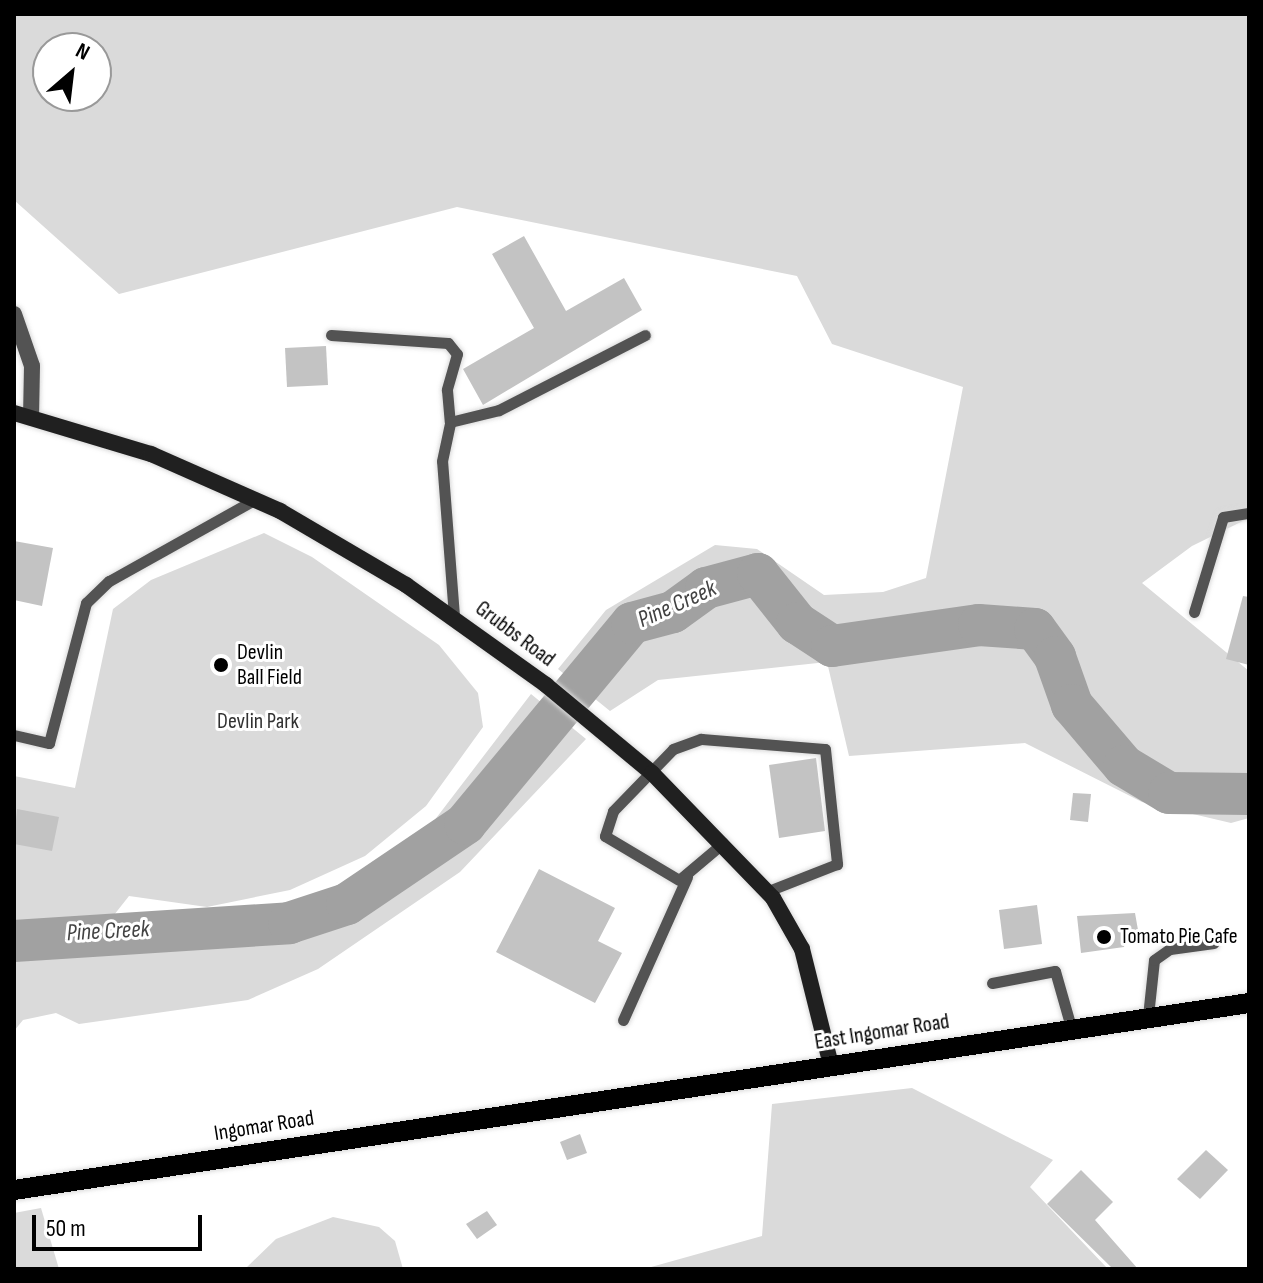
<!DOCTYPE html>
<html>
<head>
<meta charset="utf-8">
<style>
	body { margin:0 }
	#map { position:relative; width:1263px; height:1283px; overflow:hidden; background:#fff; font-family:"Sofia Sans Condensed",sans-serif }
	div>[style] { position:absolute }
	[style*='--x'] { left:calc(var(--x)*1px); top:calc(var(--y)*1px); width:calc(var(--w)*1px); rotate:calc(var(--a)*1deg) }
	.green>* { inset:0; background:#dadada }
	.river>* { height:42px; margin:-21px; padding:0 21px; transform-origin:21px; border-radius:21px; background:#a1a1a1 }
	.building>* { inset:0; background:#c3c3c3 }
	.roads { filter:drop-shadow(0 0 2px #dbdbdb) drop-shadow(0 0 2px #dbdbdb) }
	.lane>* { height:11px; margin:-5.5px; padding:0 5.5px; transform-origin:5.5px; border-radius:5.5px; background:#535353 }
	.street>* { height:16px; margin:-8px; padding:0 8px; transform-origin:8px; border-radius:8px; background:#535353 }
	.secondary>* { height:16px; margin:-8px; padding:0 8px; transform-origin:8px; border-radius:8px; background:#202020 }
	.primary>* { height:20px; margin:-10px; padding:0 10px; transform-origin:10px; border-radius:10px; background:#000 }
	.dots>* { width:22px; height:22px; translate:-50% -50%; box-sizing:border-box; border:4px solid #fff; border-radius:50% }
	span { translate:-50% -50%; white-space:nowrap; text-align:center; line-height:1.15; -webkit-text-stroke:6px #fff; paint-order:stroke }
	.street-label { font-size:22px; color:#000 }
	.poi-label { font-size:22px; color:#000 }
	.left { translate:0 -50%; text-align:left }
	.park-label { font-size:22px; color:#313131 }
	.water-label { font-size:24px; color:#424242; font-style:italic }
	.frame { position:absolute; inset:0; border:16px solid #000; pointer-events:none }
	.north { position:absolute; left:32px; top:32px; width:80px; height:80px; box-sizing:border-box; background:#fff; border:2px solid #999; border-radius:50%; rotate:28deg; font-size:22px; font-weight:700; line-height:32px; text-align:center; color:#000 }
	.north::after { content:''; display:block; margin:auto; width:28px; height:36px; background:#000; clip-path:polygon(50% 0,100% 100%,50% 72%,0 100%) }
	.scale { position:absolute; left:32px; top:1215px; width:170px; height:36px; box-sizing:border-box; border:4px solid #000; border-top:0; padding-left:10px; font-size:24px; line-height:28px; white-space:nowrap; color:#000; -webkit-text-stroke:6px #fff; paint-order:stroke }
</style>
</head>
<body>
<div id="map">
	<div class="green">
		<i style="clip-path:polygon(evenodd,14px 14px,1249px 14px,1249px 518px,1192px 546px,1142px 583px,1249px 671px,1249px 818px,1231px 823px,1142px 802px,1025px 743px,849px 756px,827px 662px,658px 680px,610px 711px,558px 669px,606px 610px,715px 545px,757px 549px,824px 595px,883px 592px,926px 578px,963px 387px,832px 344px,797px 276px,457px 207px,119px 294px,14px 200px,14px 14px,48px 48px,96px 48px,96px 96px,48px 96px,48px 48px)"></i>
		<i style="clip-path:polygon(264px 533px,312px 557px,439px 645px,478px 693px,483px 727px,426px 806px,365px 856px,290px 890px,207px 907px,129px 896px,114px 915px,242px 927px,339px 905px,411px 851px,531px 694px,586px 739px,460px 872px,318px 969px,248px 1000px,79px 1024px,56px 1013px,23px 1020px,14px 1031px,14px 776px,75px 788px,113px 609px,151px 580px)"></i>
		<i style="clip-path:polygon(912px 1088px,1053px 1160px,1030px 1187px,1108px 1269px,644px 1269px,762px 1236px,772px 1104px)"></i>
		<i style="clip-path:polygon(41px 1208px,59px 1269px,14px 1269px,14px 1213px)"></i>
		<i style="clip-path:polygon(333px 1217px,379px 1227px,395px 1241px,403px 1269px,245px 1269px,276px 1239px)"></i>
	</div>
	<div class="river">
		<i style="--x:14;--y:941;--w:276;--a:-3.7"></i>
		<i style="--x:289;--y:923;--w:61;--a:-18.1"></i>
		<i style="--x:347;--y:904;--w:143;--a:-34.1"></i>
		<i style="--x:465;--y:824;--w:261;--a:-50.3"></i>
		<i style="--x:632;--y:623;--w:42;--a:-15"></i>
		<i style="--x:673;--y:612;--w:41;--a:-36"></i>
		<i style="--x:706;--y:588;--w:54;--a:-15.1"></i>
		<i style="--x:758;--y:574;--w:63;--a:51.5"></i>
		<i style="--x:797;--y:623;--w:42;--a:33.3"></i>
		<i style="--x:832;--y:646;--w:148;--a:-8.1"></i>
		<i style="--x:979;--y:625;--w:56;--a:4.1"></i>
		<i style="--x:1035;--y:629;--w:34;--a:54"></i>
		<i style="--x:1055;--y:657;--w:51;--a:70.5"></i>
		<i style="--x:1072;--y:705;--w:80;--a:49.6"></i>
		<i style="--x:1124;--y:766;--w:52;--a:31"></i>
		<i style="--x:1169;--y:793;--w:80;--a:0.7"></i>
	</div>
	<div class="building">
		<i style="clip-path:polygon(524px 236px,566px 311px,624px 278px,642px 310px,483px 405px,463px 369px,534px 328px,492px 254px)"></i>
		<i style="clip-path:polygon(326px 346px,328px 385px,287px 387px,285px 348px)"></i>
		<i style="clip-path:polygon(14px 541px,53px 548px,42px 606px,14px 600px)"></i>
		<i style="clip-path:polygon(1243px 596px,1249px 597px,1249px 665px,1226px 659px)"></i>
		<i style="clip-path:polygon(816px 758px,825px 831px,779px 838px,769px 765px)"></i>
		<i style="clip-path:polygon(1073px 793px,1091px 794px,1088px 822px,1070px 820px)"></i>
		<i style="clip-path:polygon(17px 809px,59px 817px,52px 851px,14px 844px)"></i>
		<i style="clip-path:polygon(539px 869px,615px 908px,598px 941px,622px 953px,595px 1003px,496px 952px)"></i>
		<i style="clip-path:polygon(1037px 905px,1042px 944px,1004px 949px,999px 910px)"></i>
		<i style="clip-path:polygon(1135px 913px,1138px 930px,1127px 932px,1124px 947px,1081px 953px,1077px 916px)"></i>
		<i style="clip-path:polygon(580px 1134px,587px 1153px,567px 1160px,560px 1142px)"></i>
		<i style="clip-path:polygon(1206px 1150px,1228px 1170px,1200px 1199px,1177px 1179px)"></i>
		<i style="clip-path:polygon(1081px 1170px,1113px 1202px,1095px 1220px,1138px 1269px,1113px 1269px,1047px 1204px)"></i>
		<i style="clip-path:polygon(487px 1211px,497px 1225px,477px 1239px,466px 1224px)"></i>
	</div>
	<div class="roads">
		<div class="lane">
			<i style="--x:331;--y:335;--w:117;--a:3.9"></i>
			<i style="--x:448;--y:343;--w:14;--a:51"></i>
			<i style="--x:457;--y:354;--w:37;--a:106"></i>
			<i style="--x:447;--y:390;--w:32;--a:85"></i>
			<i style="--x:1194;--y:612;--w:99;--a:-73"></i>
			<i style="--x:1223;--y:517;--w:26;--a:-9"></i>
			<i style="--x:454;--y:616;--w:155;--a:-94.4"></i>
			<i style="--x:442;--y:461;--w:40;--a:-78"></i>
			<i style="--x:450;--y:422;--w:50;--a:-13.8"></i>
			<i style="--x:499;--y:410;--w:164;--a:-27.2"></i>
			<i style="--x:14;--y:735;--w:36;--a:13"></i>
			<i style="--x:49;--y:743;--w:145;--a:-75.2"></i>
			<i style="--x:86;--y:603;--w:32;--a:-44"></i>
			<i style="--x:109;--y:581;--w:168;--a:-29.2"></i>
			<i style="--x:723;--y:843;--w:57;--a:139.9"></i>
			<i style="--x:679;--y:880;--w:86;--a:-149.3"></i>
			<i style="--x:605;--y:836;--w:26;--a:-72"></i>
			<i style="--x:613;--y:811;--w:86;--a:-45.9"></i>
			<i style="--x:673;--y:749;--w:30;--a:-20"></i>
			<i style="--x:701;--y:739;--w:124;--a:4.6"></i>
			<i style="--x:825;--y:749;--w:116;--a:84"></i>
			<i style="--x:837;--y:864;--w:74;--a:158.6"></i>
			<i style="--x:992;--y:983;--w:64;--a:-10.8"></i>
			<i style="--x:1055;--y:971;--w:58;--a:74.1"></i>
			<i style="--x:1148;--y:1016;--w:56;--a:-83.9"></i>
			<i style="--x:1154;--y:960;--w:19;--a:-35"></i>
			<i style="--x:1170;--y:949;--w:44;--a:-7.8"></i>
			<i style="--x:623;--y:1020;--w:157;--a:-65.9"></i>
		</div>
		<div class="street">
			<i style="--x:14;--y:314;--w:55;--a:70.9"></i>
			<i style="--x:32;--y:366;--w:51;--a:91.1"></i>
		</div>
		<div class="secondary">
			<i style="--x:14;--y:413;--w:143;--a:16.7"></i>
			<i style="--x:151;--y:454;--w:141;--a:23.8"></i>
			<i style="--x:280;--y:511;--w:146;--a:30.4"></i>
			<i style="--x:406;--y:585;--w:172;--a:35.5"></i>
			<i style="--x:546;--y:685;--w:138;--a:39.7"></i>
			<i style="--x:652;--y:773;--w:174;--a:45.9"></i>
			<i style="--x:773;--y:898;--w:59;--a:60.4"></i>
			<i style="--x:802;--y:949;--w:120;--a:76"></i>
		</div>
		<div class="primary">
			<i style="--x:14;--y:1190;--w:1249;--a:-8.61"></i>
		</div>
	</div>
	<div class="dots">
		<i style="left:221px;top:665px;background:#000"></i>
		<i style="left:1104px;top:937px;background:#000"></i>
	</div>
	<div class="street-label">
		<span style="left:515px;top:634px;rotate:37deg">Grubbs Road</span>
		<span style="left:882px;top:1032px;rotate:-9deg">East Ingomar Road</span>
		<span style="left:264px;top:1126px;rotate:-9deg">Ingomar Road</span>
	</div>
	<div class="poi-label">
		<span class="left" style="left:237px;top:665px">Devlin<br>Ball Field</span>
		<span class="left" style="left:1120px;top:937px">Tomato Pie Cafe</span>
	</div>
	<div class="park-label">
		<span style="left:258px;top:722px">Devlin Park</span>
	</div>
	<div class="water-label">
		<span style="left:677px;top:604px;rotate:-24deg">Pine Creek</span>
		<span style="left:108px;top:931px;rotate:-3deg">Pine Creek</span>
	</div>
	<div class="frame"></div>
	<div class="north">N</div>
	<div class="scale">50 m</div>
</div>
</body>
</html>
